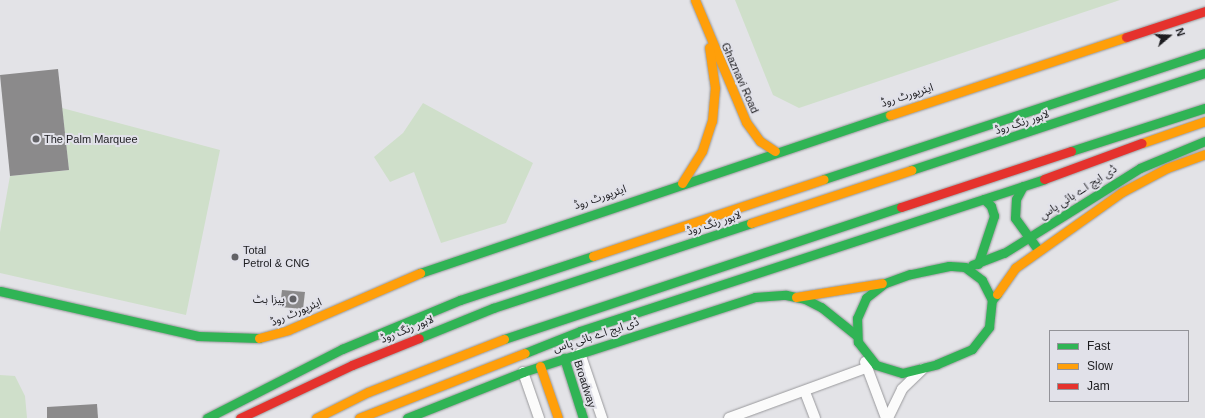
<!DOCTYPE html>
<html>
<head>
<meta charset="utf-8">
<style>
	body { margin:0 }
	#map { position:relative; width:1205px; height:418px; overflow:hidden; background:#e3e3e7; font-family:Helvetica,"Noto Sans Arabic",sans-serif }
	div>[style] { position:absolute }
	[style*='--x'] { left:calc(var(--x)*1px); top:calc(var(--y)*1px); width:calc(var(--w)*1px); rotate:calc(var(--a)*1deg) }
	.green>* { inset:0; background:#cfdfca }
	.building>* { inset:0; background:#8b8a8b }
	.roads { filter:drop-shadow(0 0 1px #99999c) drop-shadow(0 0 1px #99999c) }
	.street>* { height:10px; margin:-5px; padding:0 5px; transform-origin:5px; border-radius:5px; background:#fbfbfb }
	.fast>* { height:9px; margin:-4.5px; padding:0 4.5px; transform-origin:4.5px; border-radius:4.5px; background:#30b455 }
	.slow>* { height:9px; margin:-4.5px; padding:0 4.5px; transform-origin:4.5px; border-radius:4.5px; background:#ff9f0a }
	.jam>* { height:9px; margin:-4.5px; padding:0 4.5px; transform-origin:4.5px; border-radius:4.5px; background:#e5322d }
	.dots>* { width:11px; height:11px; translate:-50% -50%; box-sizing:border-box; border:2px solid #e1e1e9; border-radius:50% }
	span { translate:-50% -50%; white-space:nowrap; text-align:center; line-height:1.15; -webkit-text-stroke:4px #e1e1e9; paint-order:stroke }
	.street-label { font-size:11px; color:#1d1d20 }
	.poi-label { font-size:11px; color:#1d1d20 }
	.left { translate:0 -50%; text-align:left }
	.right { translate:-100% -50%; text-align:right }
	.legend { position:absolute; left:1049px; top:330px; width:140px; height:72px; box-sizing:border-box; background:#e1e1e9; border:1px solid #939399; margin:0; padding:5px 7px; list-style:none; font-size:12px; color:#1d1d20 }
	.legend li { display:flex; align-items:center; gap:8px; height:20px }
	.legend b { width:20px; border:1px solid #939399 }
	.north { position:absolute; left:1149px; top:16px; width:40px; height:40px; -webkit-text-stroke:3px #e1e1e9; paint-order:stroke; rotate:71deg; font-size:11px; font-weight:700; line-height:16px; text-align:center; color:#1d1d20 }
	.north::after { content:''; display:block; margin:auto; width:14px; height:18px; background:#1d1d20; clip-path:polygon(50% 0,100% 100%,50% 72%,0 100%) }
</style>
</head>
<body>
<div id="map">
	<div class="green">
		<i style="clip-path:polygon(735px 0,1120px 0,799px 108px,773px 95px)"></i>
		<i style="clip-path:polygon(423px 103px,533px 163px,506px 223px,441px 243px,414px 172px,390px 182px,374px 157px,403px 133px)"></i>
		<i style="clip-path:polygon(62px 108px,220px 150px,186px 315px,0 273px,0 232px,10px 176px,69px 170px)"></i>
		<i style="clip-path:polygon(0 375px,15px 376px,25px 396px,27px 418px,0 418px)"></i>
	</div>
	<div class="building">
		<i style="clip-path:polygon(58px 69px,69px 170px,10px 176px,0 75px)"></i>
		<i style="clip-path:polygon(282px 290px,305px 292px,303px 309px,280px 307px)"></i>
		<i style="clip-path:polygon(97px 404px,98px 418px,47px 418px,47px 407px)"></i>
	</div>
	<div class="roads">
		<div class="street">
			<i style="--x:580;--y:353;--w:69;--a:71.3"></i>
			<i style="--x:865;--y:362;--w:60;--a:69.4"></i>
			<i style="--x:523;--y:372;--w:49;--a:70.8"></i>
			<i style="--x:805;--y:392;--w:28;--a:69"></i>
			<i style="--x:729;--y:418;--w:146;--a:-20.1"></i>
			<i style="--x:888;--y:418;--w:32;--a:-64"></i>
			<i style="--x:902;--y:389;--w:29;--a:-44"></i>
		</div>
		<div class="fast">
			<i style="--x:1071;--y:151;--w:141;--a:-17.8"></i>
			<i style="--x:911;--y:170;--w:310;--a:-18.3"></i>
			<i style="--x:824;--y:179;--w:401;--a:-18.3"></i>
			<i style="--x:1023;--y:186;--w:15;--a:118"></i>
			<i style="--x:1016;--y:199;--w:19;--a:93"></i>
			<i style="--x:1015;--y:218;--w:39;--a:54"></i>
			<i style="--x:978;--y:264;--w:51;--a:-71.6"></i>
			<i style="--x:994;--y:216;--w:10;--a:-107"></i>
			<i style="--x:991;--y:206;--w:10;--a:-135"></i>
			<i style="--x:972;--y:265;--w:34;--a:-21"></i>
			<i style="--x:1004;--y:253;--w:160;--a:-32"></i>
			<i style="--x:1140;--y:168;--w:70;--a:-22.6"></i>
			<i style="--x:420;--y:273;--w:496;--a:-18.6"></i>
			<i style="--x:0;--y:291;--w:203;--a:12.8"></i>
			<i style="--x:198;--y:336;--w:61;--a:1.9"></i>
			<i style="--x:992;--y:300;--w:22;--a:-117"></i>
			<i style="--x:982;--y:280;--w:21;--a:-143"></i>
			<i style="--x:965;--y:267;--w:16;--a:-176"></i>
			<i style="--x:949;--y:266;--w:40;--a:168"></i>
			<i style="--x:910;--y:274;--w:27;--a:160"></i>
			<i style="--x:885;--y:283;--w:24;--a:142"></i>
			<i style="--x:866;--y:298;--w:22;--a:114"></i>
			<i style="--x:857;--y:318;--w:24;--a:88"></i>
			<i style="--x:858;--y:342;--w:29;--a:52"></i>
			<i style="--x:876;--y:365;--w:27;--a:17"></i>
			<i style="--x:902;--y:373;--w:36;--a:-14"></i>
			<i style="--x:937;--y:364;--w:38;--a:-23"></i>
			<i style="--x:972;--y:349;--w:28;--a:-52"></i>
			<i style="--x:989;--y:327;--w:27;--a:-84"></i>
			<i style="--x:992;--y:300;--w:8;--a:-50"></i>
			<i style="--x:419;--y:338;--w:80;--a:-22.1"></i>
			<i style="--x:493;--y:308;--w:272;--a:-18.2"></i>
			<i style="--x:504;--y:339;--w:418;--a:-18.4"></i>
			<i style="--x:525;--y:353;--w:59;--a:-21.8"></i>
			<i style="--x:580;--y:331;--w:488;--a:-18.1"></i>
			<i style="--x:564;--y:358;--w:63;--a:72.4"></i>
			<i style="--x:207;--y:418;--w:152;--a:-27.1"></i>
			<i style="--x:342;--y:349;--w:128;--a:-22.6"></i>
			<i style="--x:460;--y:300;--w:140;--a:-18.3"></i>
			<i style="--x:407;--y:418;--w:125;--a:-21.6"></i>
			<i style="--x:523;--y:372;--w:244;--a:-17.9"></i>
			<i style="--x:755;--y:297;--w:31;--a:-4"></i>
			<i style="--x:786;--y:295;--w:19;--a:12"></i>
			<i style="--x:805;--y:299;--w:18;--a:27"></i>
			<i style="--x:821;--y:307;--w:45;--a:38.7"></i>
		</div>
		<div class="slow">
			<i style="--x:695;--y:0;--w:132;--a:67.3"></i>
			<i style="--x:746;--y:122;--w:24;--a:54"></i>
			<i style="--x:760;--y:141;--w:18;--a:34"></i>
			<i style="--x:890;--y:115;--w:249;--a:-18.3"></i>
			<i style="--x:1142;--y:143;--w:67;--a:-19.2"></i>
			<i style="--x:682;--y:183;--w:38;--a:-58"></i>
			<i style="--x:702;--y:151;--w:32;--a:-72"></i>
			<i style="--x:712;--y:121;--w:33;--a:-85"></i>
			<i style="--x:715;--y:88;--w:41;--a:-98.3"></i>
			<i style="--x:751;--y:223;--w:169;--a:-18.3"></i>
			<i style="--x:593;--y:256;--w:243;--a:-18.4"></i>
			<i style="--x:997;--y:294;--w:32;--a:-55"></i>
			<i style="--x:1015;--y:268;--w:131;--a:-35.4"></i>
			<i style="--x:1122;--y:192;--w:51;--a:-28.1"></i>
			<i style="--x:1167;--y:168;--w:40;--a:-20.2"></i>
			<i style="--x:796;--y:297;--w:87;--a:-9.2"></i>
			<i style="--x:259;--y:338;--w:30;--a:-15"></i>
			<i style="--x:288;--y:330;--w:144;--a:-23.4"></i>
			<i style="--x:540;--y:366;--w:55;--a:70.9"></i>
			<i style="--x:316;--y:418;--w:58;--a:-26.6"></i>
			<i style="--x:368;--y:392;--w:146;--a:-21.3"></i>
			<i style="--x:359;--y:418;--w:178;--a:-21.4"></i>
		</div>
		<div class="jam">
			<i style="--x:1126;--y:37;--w:83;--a:-18.2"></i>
			<i style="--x:1044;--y:179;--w:104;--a:-20.2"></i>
			<i style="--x:901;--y:207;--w:179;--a:-18.2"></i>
			<i style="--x:240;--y:418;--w:124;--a:-25.3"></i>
			<i style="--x:352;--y:365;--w:72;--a:-21.9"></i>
		</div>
	</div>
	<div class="dots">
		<i style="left:36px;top:139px;background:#626266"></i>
		<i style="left:235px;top:257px;background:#626266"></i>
		<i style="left:293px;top:299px;background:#626266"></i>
	</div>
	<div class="street-label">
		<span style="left:740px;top:78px;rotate:66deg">Ghaznavi Road</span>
		<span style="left:907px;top:95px;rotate:-18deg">ایئرپورٹ روڈ</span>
		<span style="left:1022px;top:122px;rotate:-18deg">لاہور رنگ روڈ</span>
		<span style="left:1078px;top:192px;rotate:-33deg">ڈی ایچ اے بائی پاس</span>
		<span style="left:600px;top:197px;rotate:-19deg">ایئرپورٹ روڈ</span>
		<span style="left:714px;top:223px;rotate:-18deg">لاہور رنگ روڈ</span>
		<span style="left:296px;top:312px;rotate:-23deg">ایئرپورٹ روڈ</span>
		<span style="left:407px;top:329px;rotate:-22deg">لاہور رنگ روڈ</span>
		<span style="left:596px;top:335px;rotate:-18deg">ڈی ایچ اے بائی پاس</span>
		<span style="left:585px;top:384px;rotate:72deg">Broadway</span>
	</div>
	<div class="poi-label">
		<span class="left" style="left:44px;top:139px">The Palm Marquee</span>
		<span class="left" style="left:243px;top:257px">Total<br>Petrol &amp; CNG</span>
		<span class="right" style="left:285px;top:299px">پیزا ہٹ</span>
	</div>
	<ul class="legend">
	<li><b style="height:5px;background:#30b455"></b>Fast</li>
	<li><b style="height:5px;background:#ff9f0a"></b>Slow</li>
	<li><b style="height:5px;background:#e5322d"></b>Jam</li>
	</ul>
	<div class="north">N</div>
</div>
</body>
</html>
